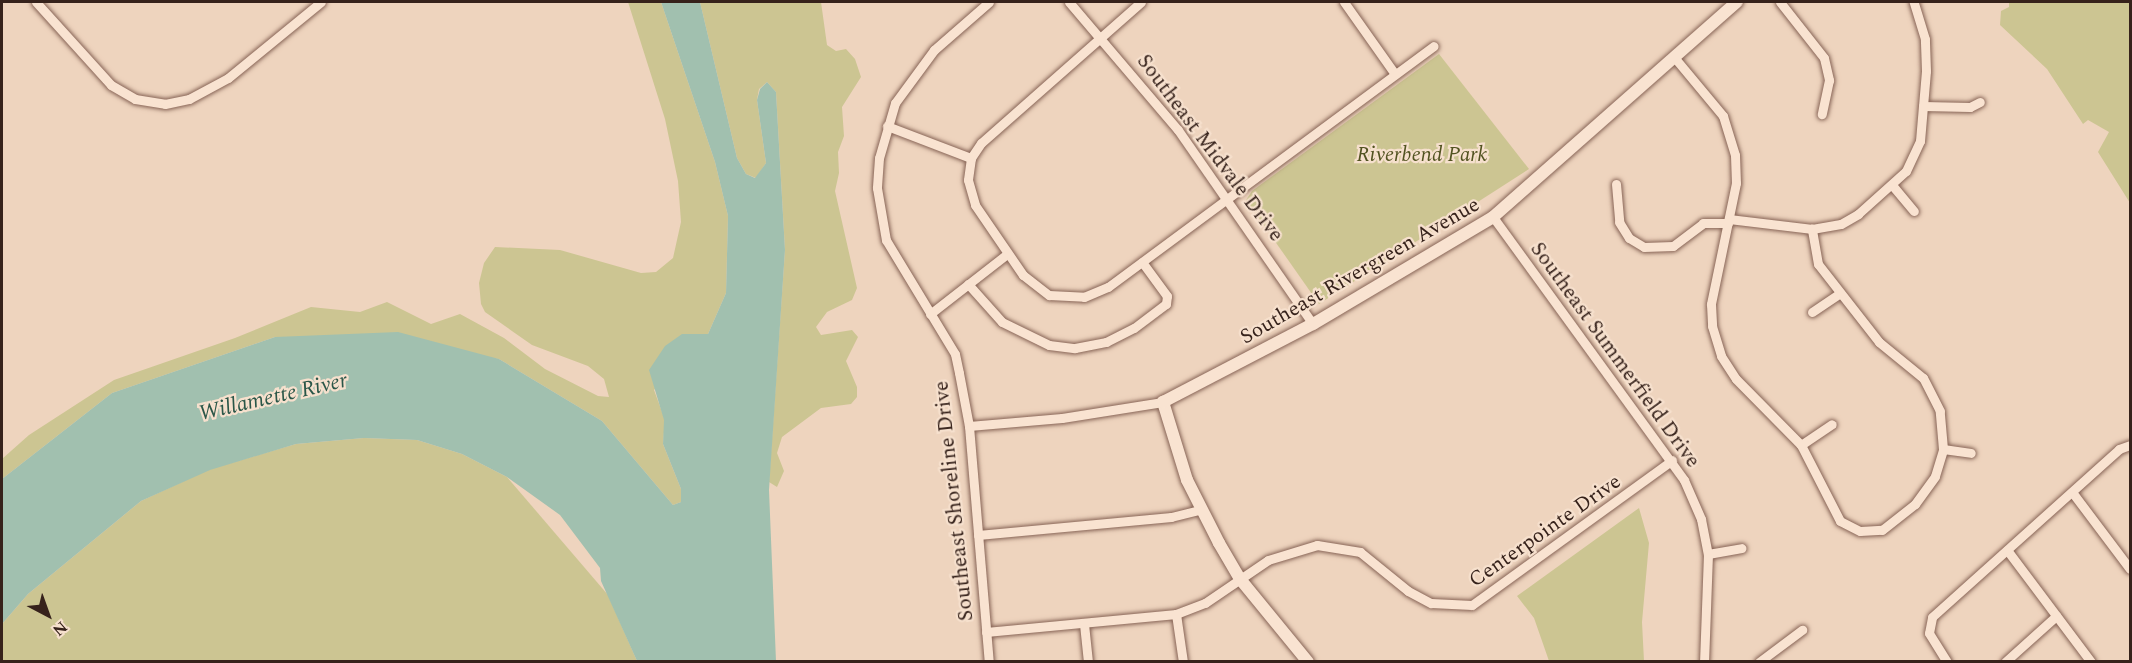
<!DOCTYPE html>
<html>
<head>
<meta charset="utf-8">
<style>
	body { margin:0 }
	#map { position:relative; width:2132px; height:663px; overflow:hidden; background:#eed4be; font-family:Spectral,serif }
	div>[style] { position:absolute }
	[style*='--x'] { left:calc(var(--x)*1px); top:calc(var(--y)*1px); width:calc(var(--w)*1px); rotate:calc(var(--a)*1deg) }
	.green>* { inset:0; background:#ccc592 }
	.water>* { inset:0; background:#a1c0af }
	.roads { filter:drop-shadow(0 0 2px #876456) drop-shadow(0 0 2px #876456) }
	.minor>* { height:9px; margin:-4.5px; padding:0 4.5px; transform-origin:4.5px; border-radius:4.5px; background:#f9e3d1 }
	.tertiary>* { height:12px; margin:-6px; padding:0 6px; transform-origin:6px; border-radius:6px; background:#f9e3d1 }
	span { translate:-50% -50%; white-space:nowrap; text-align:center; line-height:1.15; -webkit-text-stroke:4.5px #f6e0cd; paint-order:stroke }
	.street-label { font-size:21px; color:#36221b }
	.park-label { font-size:21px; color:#525321; font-style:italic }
	.water-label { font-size:22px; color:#2a5648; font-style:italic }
	.frame { position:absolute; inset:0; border:3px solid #36221b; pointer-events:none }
	.north { position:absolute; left:18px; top:585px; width:60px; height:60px; -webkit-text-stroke:4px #f6e0cd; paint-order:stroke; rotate:139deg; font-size:16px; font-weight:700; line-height:24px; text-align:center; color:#36221b }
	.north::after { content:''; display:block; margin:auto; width:21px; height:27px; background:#36221b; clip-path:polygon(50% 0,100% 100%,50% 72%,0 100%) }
</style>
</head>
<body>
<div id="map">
	<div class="green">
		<i style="clip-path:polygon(628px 2px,661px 2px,715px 162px,728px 216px,726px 293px,708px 334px,699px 335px,654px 390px,665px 420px,663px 444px,681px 489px,681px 502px,673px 505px,602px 421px,499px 359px,275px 337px,112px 393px,2px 479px,2px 459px,29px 435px,114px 380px,235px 338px,311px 307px,360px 312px,387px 302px,431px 324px,460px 314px,504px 338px,545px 369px,598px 396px,609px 397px,604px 379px,588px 366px,532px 345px,485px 312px,481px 304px,479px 283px,484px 263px,495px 247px,560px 250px,641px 273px,656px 272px,673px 258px,681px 222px,678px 181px,665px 119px)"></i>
		<i style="clip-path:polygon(700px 2px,821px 2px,827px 45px,836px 51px,846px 49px,855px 59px,861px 77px,842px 107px,844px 136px,838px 152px,839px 173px,835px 191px,857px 288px,852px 300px,827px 312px,816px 327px,821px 335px,852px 330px,858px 337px,846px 361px,857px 387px,857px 397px,851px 404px,821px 408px,782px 437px,777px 453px,784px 471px,777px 487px,769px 482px,785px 250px,776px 92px,767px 82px,759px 89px,757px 100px,766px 163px,756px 178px,746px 174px,737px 158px)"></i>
		<i style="clip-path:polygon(2009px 2px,2130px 2px,2130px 203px,2098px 152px,2109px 132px,2088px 120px,2083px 124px,2047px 69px,2000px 25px,2001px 11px,2009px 7px)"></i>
		<i style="clip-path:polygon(1439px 54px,1529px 169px,1319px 304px,1246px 200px,1252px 191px)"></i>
		<i style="clip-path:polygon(364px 438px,417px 440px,462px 454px,507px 477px,608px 595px,637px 661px,2px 662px,2px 624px,28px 594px,141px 501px,210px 469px,296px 444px)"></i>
		<i style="clip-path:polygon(1639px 508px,1649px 543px,1642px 622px,1644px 661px,1549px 661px,1534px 618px,1517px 596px)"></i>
	</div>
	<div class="water">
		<i style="clip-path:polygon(661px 2px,700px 2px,737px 158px,746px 174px,755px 178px,766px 163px,757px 100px,760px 89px,767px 82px,776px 92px,785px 250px,769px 490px,776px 661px,637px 661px,601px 581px,600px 568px,560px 515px,507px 477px,462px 454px,417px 440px,364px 438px,296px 444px,210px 470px,141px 501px,28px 594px,2px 624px,2px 479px,112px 393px,275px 337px,398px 332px,499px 359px,602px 421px,673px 505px,681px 502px,681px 489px,663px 444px,664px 420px,649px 370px,665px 346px,682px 334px,708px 334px,726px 293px,728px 216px,715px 162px)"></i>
	</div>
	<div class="roads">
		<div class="minor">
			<i style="--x:36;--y:2;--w:112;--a:47.9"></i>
			<i style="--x:111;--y:85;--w:28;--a:30"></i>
			<i style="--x:135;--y:99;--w:30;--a:9"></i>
			<i style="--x:165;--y:104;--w:25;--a:-12"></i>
			<i style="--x:189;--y:99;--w:44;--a:-28.3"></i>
			<i style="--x:228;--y:78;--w:120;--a:-39.3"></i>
			<i style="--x:989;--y:2;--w:73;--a:138.9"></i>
			<i style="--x:934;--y:50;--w:66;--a:126.3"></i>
			<i style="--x:895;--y:103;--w:57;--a:106.2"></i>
			<i style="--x:879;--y:158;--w:30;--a:94"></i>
			<i style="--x:877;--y:188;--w:53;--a:80.2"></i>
			<i style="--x:886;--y:240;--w:133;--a:58.8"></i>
			<i style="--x:955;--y:354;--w:19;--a:78"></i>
			<i style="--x:959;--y:373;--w:54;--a:79.3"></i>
			<i style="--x:969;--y:426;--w:237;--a:85.2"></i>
			<i style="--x:1069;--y:2;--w:168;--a:49.6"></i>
			<i style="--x:1178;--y:130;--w:236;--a:55.2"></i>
			<i style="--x:1141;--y:2;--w:213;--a:138.6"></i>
			<i style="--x:981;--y:143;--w:18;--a:124"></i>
			<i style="--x:971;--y:158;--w:22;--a:98"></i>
			<i style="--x:968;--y:180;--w:26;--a:74"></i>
			<i style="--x:975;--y:205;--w:85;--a:55.6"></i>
			<i style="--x:1023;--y:275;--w:33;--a:38"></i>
			<i style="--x:1049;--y:295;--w:35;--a:3"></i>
			<i style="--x:1084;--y:297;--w:26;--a:-23"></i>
			<i style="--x:1108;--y:287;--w:405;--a:-36.5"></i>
			<i style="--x:1344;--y:2;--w:88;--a:54.7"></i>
			<i style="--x:1780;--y:2;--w:71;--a:51.8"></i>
			<i style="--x:1824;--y:58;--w:23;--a:77"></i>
			<i style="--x:1829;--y:80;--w:35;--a:102"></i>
			<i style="--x:1674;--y:57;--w:77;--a:50.3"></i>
			<i style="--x:1723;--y:116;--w:41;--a:72.9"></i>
			<i style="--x:1735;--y:155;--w:28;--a:88"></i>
			<i style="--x:1736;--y:183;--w:124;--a:101.7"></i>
			<i style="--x:1711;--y:304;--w:22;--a:87"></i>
			<i style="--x:1712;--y:326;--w:31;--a:73"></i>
			<i style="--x:1721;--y:356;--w:27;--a:57"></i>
			<i style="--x:1736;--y:379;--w:93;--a:45.4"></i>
			<i style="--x:1801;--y:445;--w:85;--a:62.8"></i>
			<i style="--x:1840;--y:521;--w:22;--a:27"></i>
			<i style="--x:1860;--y:531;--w:22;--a:-3"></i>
			<i style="--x:1882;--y:530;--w:42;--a:-38.2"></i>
			<i style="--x:1915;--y:504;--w:34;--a:-54"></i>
			<i style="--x:1935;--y:476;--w:28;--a:-73"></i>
			<i style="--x:1943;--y:449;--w:38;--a:-95"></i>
			<i style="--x:1940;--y:411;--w:37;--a:-117"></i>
			<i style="--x:1923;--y:378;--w:57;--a:-140.7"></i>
			<i style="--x:1879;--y:342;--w:99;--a:-128"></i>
			<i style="--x:1818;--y:264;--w:36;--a:-100"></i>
			<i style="--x:1923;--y:106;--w:47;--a:1.2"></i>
			<i style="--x:1970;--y:107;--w:11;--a:-27"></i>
			<i style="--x:887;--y:126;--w:90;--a:20.9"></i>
			<i style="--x:1616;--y:184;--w:38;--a:85"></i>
			<i style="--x:1619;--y:222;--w:19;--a:58"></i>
			<i style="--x:1629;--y:238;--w:17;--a:31"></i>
			<i style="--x:1644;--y:247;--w:29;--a:-2"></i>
			<i style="--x:1673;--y:246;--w:38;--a:-37"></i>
			<i style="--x:1703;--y:223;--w:25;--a:0"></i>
			<i style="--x:1892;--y:185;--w:34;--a:50"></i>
			<i style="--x:1493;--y:217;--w:325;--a:54"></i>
			<i style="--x:1684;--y:480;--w:43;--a:66.4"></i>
			<i style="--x:1701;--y:519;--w:36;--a:79"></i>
			<i style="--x:1708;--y:554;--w:108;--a:92.1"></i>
			<i style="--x:1729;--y:219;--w:84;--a:6.9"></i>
			<i style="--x:1812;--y:229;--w:29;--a:-10"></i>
			<i style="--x:1841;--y:224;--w:20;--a:-30"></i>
			<i style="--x:1858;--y:214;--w:64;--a:-41.9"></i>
			<i style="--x:1906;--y:171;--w:33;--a:-65"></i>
			<i style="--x:1920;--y:141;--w:70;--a:-85.1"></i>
			<i style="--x:1926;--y:71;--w:32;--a:-92"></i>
			<i style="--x:1925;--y:39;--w:39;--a:-107"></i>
			<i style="--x:968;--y:284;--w:51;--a:48.2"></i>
			<i style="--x:1002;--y:322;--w:52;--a:26.1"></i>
			<i style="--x:1049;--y:345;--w:26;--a:7"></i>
			<i style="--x:1075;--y:348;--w:32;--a:-11"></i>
			<i style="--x:1106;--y:342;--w:31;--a:-27"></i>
			<i style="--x:1134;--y:328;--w:40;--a:-37"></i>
			<i style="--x:1166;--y:304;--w:8;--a:-83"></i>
			<i style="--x:1167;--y:296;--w:42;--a:-126.3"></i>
			<i style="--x:1812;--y:312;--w:34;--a:-34"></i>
			<i style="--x:930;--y:314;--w:98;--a:-37.9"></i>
			<i style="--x:969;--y:426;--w:93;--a:-4.9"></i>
			<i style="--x:1062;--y:418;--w:102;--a:-9"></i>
			<i style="--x:1801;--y:445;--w:37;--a:-34"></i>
			<i style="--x:1943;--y:449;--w:28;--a:8"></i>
			<i style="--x:2072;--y:492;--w:96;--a:53"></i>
			<i style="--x:978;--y:535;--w:194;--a:-5.3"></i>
			<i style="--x:1171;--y:517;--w:30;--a:-14"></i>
			<i style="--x:2007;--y:550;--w:140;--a:53.1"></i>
			<i style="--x:1708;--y:554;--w:34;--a:-10"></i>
			<i style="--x:1176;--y:614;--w:49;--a:81.7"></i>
			<i style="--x:1084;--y:624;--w:38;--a:84"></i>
			<i style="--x:986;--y:632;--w:191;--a:-5.4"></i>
			<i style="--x:1176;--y:614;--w:31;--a:-21"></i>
			<i style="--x:1205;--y:603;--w:76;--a:-34.3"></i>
			<i style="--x:1268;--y:560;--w:51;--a:-17"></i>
			<i style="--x:1317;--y:545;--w:44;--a:9.2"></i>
			<i style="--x:1360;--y:552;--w:62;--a:39.1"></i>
			<i style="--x:1408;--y:591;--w:26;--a:28"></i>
			<i style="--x:1431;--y:603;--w:41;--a:2.8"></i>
			<i style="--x:1472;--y:605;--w:247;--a:-35.9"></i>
			<i style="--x:1759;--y:662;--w:54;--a:-36.7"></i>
			<i style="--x:1947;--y:662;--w:34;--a:-122"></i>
			<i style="--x:1929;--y:633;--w:16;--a:-79"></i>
			<i style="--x:1932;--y:617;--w:251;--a:-41.9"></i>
			<i style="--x:2119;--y:449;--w:12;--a:-20"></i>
			<i style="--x:2005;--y:662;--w:69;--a:-42"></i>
		</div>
		<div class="tertiary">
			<i style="--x:1308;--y:662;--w:107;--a:-129.3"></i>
			<i style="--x:1240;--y:579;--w:42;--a:-120.3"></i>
			<i style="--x:1219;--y:543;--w:71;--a:-116.9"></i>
			<i style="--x:1187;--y:480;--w:82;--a:-107.1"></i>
			<i style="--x:1163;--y:402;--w:169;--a:-27.5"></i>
			<i style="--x:1313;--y:324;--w:209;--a:-30.7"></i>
			<i style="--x:1493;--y:217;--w:325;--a:-41.4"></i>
		</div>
	</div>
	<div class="street-label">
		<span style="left:1210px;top:148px;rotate:53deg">Southeast Midvale Drive</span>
		<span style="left:1360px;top:271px;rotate:-30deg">Southeast Rivergreen Avenue</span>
		<span style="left:1615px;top:355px;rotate:54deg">Southeast Summerfield Drive</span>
		<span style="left:954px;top:501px;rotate:-96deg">Southeast Shoreline Drive</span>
		<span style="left:1545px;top:531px;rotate:-35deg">Centerpointe Drive</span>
	</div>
	<div class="park-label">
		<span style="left:1422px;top:155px">Riverbend Park</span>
	</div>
	<div class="water-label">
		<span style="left:273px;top:397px;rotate:-13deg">Willamette River</span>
	</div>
	<div class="frame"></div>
	<div class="north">N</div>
</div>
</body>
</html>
